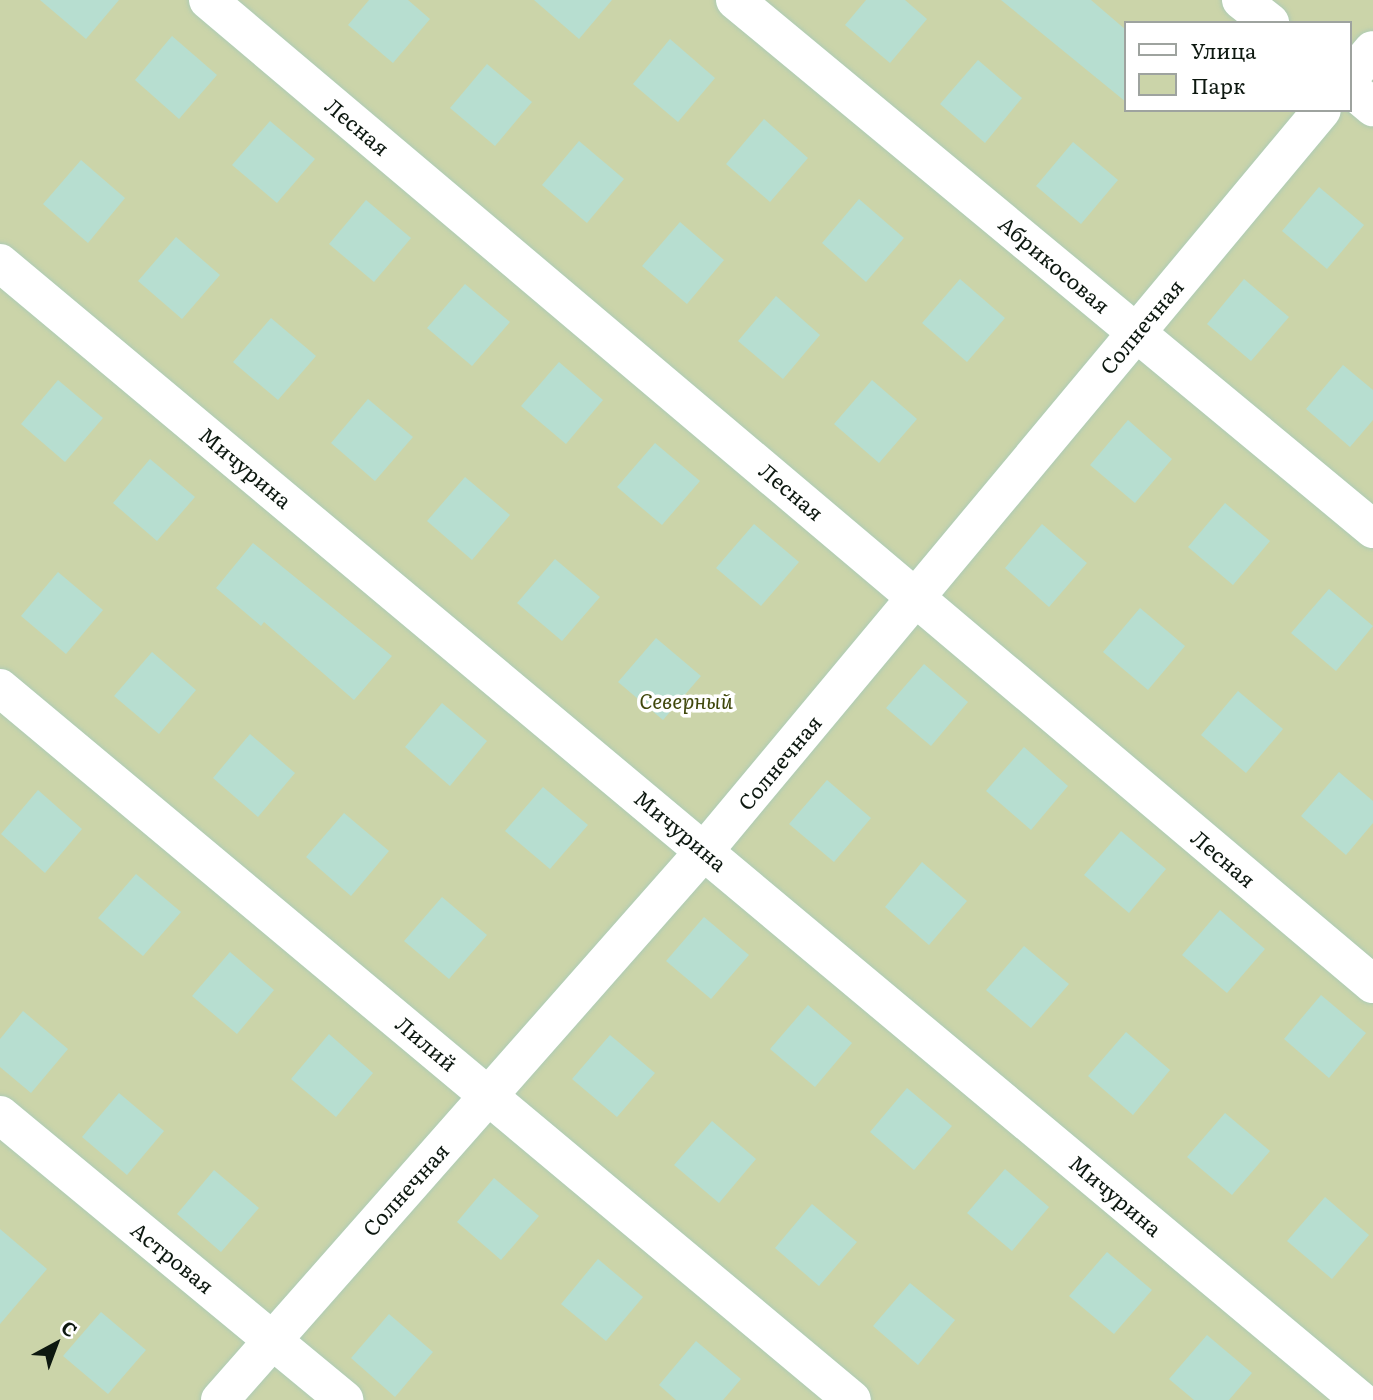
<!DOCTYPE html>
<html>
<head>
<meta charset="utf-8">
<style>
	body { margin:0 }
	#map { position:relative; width:1373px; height:1400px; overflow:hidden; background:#ebfef0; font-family:Literata,serif }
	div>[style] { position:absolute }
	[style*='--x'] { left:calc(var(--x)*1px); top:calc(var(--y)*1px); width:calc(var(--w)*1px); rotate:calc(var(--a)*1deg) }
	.green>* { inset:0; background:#cbd4a9 }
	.building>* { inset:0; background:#b7ded0 }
	.roads { filter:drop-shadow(0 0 2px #adcbb5) drop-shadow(0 0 2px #adcbb5) }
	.street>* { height:38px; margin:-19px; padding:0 19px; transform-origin:19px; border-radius:19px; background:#fff }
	span { translate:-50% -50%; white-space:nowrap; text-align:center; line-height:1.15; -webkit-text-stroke:7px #fff; paint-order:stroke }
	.street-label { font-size:21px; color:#0d1810 }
	.park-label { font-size:21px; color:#3f470b; font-style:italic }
	.legend { position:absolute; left:1124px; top:21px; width:228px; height:91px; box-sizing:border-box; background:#fff; border:2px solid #9ea39f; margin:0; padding:9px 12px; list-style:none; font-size:21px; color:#0d1810 }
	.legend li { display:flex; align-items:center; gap:14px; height:35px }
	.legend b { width:35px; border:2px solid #9ea39f }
	.north { position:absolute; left:21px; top:1309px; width:70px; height:70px; -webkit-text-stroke:5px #fff; paint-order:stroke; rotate:41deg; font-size:19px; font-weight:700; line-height:28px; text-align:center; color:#0d1810 }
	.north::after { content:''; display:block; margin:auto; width:24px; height:32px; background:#0d1810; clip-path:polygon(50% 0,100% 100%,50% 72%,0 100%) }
</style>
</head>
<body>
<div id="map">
	<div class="green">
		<i style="clip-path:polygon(evenodd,0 0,1373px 0,1373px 1400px,0 1400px,0 0,1126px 23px,1350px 23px,1350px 110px,1126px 110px,1126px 23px)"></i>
	</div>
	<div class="building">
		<i style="clip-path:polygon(40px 0,119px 0,86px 39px)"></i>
		<i style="clip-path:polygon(369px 0,408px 0,430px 19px,393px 63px,348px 25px)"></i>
		<i style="clip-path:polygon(534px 0,612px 0,579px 39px)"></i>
		<i style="clip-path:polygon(866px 0,905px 0,927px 19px,890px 63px,845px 25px)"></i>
		<i style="clip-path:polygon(1001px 0,1091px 0,1126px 30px,1126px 102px)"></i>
		<i style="clip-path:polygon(172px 36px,217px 75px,179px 119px,135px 80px)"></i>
		<i style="clip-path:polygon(670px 39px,715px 78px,678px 122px,633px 84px)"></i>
		<i style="clip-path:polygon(978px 60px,1022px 98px,985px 143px,940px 104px)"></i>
		<i style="clip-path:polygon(487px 64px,532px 102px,495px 146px,450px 108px)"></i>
		<i style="clip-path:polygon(764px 119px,808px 158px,770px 202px,726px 164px)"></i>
		<i style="clip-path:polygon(270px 121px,315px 159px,277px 203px,232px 165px)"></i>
		<i style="clip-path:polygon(579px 141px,624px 179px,587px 223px,542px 185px)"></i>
		<i style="clip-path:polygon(1073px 142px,1118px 180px,1081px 224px,1036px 186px)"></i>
		<i style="clip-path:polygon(81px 160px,125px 198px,88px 243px,43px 204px)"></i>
		<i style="clip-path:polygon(1319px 187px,1364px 225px,1327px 269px,1282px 231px)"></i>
		<i style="clip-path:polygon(859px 199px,904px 238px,866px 282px,822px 243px)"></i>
		<i style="clip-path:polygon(366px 200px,411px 238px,374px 282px,329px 244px)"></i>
		<i style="clip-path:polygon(680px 222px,724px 260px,687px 304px,642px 266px)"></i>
		<i style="clip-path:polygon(176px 237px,220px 275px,182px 319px,138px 281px)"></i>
		<i style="clip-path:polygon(960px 279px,1005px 318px,967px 362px,922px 323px)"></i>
		<i style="clip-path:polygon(1244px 279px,1289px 317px,1251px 361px,1207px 324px)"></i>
		<i style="clip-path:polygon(465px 284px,510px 322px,472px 366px,427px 328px)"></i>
		<i style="clip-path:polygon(776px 296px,820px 335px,783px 379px,738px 341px)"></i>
		<i style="clip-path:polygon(271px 318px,316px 356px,278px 400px,233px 362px)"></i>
		<i style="clip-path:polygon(559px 362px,603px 400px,566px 444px,521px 406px)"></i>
		<i style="clip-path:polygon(1343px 365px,1373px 390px,1373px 420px,1350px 447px,1306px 409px)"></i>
		<i style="clip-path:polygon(58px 380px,103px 418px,65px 462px,21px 424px)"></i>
		<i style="clip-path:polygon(872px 380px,917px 419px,879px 463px,834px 424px)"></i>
		<i style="clip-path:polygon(368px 399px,413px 437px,375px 481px,331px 443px)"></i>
		<i style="clip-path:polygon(1128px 420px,1172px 459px,1135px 503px,1090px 465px)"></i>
		<i style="clip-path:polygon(655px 443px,700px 481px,662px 525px,617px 487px)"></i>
		<i style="clip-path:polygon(150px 459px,195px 497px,157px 541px,113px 503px)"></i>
		<i style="clip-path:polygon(465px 477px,510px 515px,472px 560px,427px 521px)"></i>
		<i style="clip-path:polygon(1225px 503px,1270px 541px,1233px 585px,1188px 547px)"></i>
		<i style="clip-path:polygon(754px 524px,799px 562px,761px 606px,716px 568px)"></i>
		<i style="clip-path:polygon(1042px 524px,1087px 563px,1049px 607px,1005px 568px)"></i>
		<i style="clip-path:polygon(253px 543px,392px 656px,354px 700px,264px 622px,261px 626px,216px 588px)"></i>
		<i style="clip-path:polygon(555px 559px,600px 597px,562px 641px,517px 603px)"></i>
		<i style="clip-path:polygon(58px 572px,103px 610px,66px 654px,21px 616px)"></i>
		<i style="clip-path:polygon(1329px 589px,1373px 626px,1336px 671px,1291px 633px)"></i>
		<i style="clip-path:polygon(1140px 608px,1185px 646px,1148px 690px,1103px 652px)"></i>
		<i style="clip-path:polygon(656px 638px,701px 676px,663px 720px,618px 682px)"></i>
		<i style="clip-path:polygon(152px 652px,196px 690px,159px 734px,114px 696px)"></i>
		<i style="clip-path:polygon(924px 664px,968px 702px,931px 746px,886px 708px)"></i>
		<i style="clip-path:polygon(1238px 691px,1283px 729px,1246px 773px,1201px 735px)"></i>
		<i style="clip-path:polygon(442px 703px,487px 741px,450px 786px,405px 747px)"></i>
		<i style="clip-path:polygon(250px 734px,295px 773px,258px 817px,213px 778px)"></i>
		<i style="clip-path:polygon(1024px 747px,1068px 786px,1031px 830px,986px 791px)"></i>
		<i style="clip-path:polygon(1339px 772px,1373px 801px,1373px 823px,1346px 855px,1301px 816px)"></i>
		<i style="clip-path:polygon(827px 780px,871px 818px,834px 862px,789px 824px)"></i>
		<i style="clip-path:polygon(543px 787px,588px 825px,550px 869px,505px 831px)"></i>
		<i style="clip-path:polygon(38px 790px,82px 829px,45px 873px,1px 834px)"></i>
		<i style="clip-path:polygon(344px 813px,389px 851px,351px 896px,306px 857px)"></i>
		<i style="clip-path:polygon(1121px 831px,1166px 869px,1129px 913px,1084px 875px)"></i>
		<i style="clip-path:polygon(922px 862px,967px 901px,929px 945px,885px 907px)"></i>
		<i style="clip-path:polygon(136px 874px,181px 912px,143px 956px,98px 918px)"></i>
		<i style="clip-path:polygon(442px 897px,487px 935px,449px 979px,404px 941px)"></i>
		<i style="clip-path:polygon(1220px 910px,1265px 949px,1227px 993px,1182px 955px)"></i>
		<i style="clip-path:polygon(704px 917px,749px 955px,711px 999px,666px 961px)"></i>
		<i style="clip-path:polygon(1024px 946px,1069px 984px,1031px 1028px,986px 990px)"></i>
		<i style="clip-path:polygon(230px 952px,274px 990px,237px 1034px,192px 996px)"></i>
		<i style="clip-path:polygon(1321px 995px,1366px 1033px,1329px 1078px,1284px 1039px)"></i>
		<i style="clip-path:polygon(808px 1005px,852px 1043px,815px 1087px,770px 1049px)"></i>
		<i style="clip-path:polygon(23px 1011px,68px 1049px,31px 1093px,0 1067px,0 1039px)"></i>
		<i style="clip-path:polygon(1126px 1032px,1170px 1070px,1133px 1115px,1088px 1076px)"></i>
		<i style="clip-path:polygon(329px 1034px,373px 1073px,336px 1117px,291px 1079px)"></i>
		<i style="clip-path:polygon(610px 1035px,655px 1073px,617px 1117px,572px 1079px)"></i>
		<i style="clip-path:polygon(907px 1088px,952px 1126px,914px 1170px,870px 1132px)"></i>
		<i style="clip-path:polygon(119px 1093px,164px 1131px,127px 1175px,82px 1137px)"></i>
		<i style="clip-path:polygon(1225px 1113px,1270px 1151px,1232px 1195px,1187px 1157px)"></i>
		<i style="clip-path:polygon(712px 1121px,756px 1159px,719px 1203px,674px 1165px)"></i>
		<i style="clip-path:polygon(1005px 1169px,1049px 1207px,1012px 1251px,967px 1213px)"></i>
		<i style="clip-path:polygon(214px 1170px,259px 1208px,221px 1252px,177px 1214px)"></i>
		<i style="clip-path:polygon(494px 1178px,539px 1216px,501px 1260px,457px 1222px)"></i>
		<i style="clip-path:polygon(1325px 1197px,1369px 1235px,1332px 1279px,1287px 1241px)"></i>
		<i style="clip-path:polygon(812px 1204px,857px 1242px,819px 1286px,775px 1248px)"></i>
		<i style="clip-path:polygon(0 1229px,47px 1269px,0 1324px)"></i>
		<i style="clip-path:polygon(1107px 1252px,1152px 1290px,1114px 1334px,1069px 1296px)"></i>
		<i style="clip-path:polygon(598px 1259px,643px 1297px,606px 1341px,561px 1304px)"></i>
		<i style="clip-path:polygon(910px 1283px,955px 1320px,918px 1365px,873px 1326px)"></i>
		<i style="clip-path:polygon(101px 1312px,146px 1350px,108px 1394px,63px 1356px)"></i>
		<i style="clip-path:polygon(389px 1314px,433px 1352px,395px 1397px,351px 1358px)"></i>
		<i style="clip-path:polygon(1207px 1335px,1252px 1373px,1229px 1400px,1194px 1400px,1169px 1379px)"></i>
		<i style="clip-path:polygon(696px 1341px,741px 1379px,723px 1400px,676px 1400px,659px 1385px)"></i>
	</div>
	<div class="roads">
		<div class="street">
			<i style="--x:208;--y:0;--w:1525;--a:40.19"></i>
			<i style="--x:735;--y:0;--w:829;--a:39.66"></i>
			<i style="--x:1241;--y:0;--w:37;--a:38"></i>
			<i style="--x:1350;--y:77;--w:35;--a:-50"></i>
			<i style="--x:1350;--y:88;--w:30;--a:40"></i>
			<i style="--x:0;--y:263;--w:1773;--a:39.9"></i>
			<i style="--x:0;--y:688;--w:1110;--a:39.88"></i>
			<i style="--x:0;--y:1115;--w:447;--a:39.6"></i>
			<i style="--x:220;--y:1400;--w:733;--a:-48.59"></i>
			<i style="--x:705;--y:850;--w:963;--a:-50.18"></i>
		</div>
	</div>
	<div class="street-label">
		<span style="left:358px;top:126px;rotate:40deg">Лесная</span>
		<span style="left:1055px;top:264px;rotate:40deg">Абрикосовая</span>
		<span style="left:1141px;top:326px;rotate:-50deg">Солнечная</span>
		<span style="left:246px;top:467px;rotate:40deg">Мичурина</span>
		<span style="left:792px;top:491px;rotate:40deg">Лесная</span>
		<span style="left:779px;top:762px;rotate:-50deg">Солнечная</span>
		<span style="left:681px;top:830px;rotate:40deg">Мичурина</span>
		<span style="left:1224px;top:858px;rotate:40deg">Лесная</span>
		<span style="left:427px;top:1043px;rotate:40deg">Лилий</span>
		<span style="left:405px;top:1189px;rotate:-48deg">Солнечная</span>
		<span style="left:1116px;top:1195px;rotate:40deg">Мичурина</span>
		<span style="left:173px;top:1257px;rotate:39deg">Астровая</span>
	</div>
	<div class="park-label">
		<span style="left:686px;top:700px">Северный</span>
	</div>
	<ul class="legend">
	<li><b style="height:9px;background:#fff"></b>Улица</li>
	<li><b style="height:19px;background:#cbd4a9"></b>Парк</li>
	</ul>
	<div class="north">С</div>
</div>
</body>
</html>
